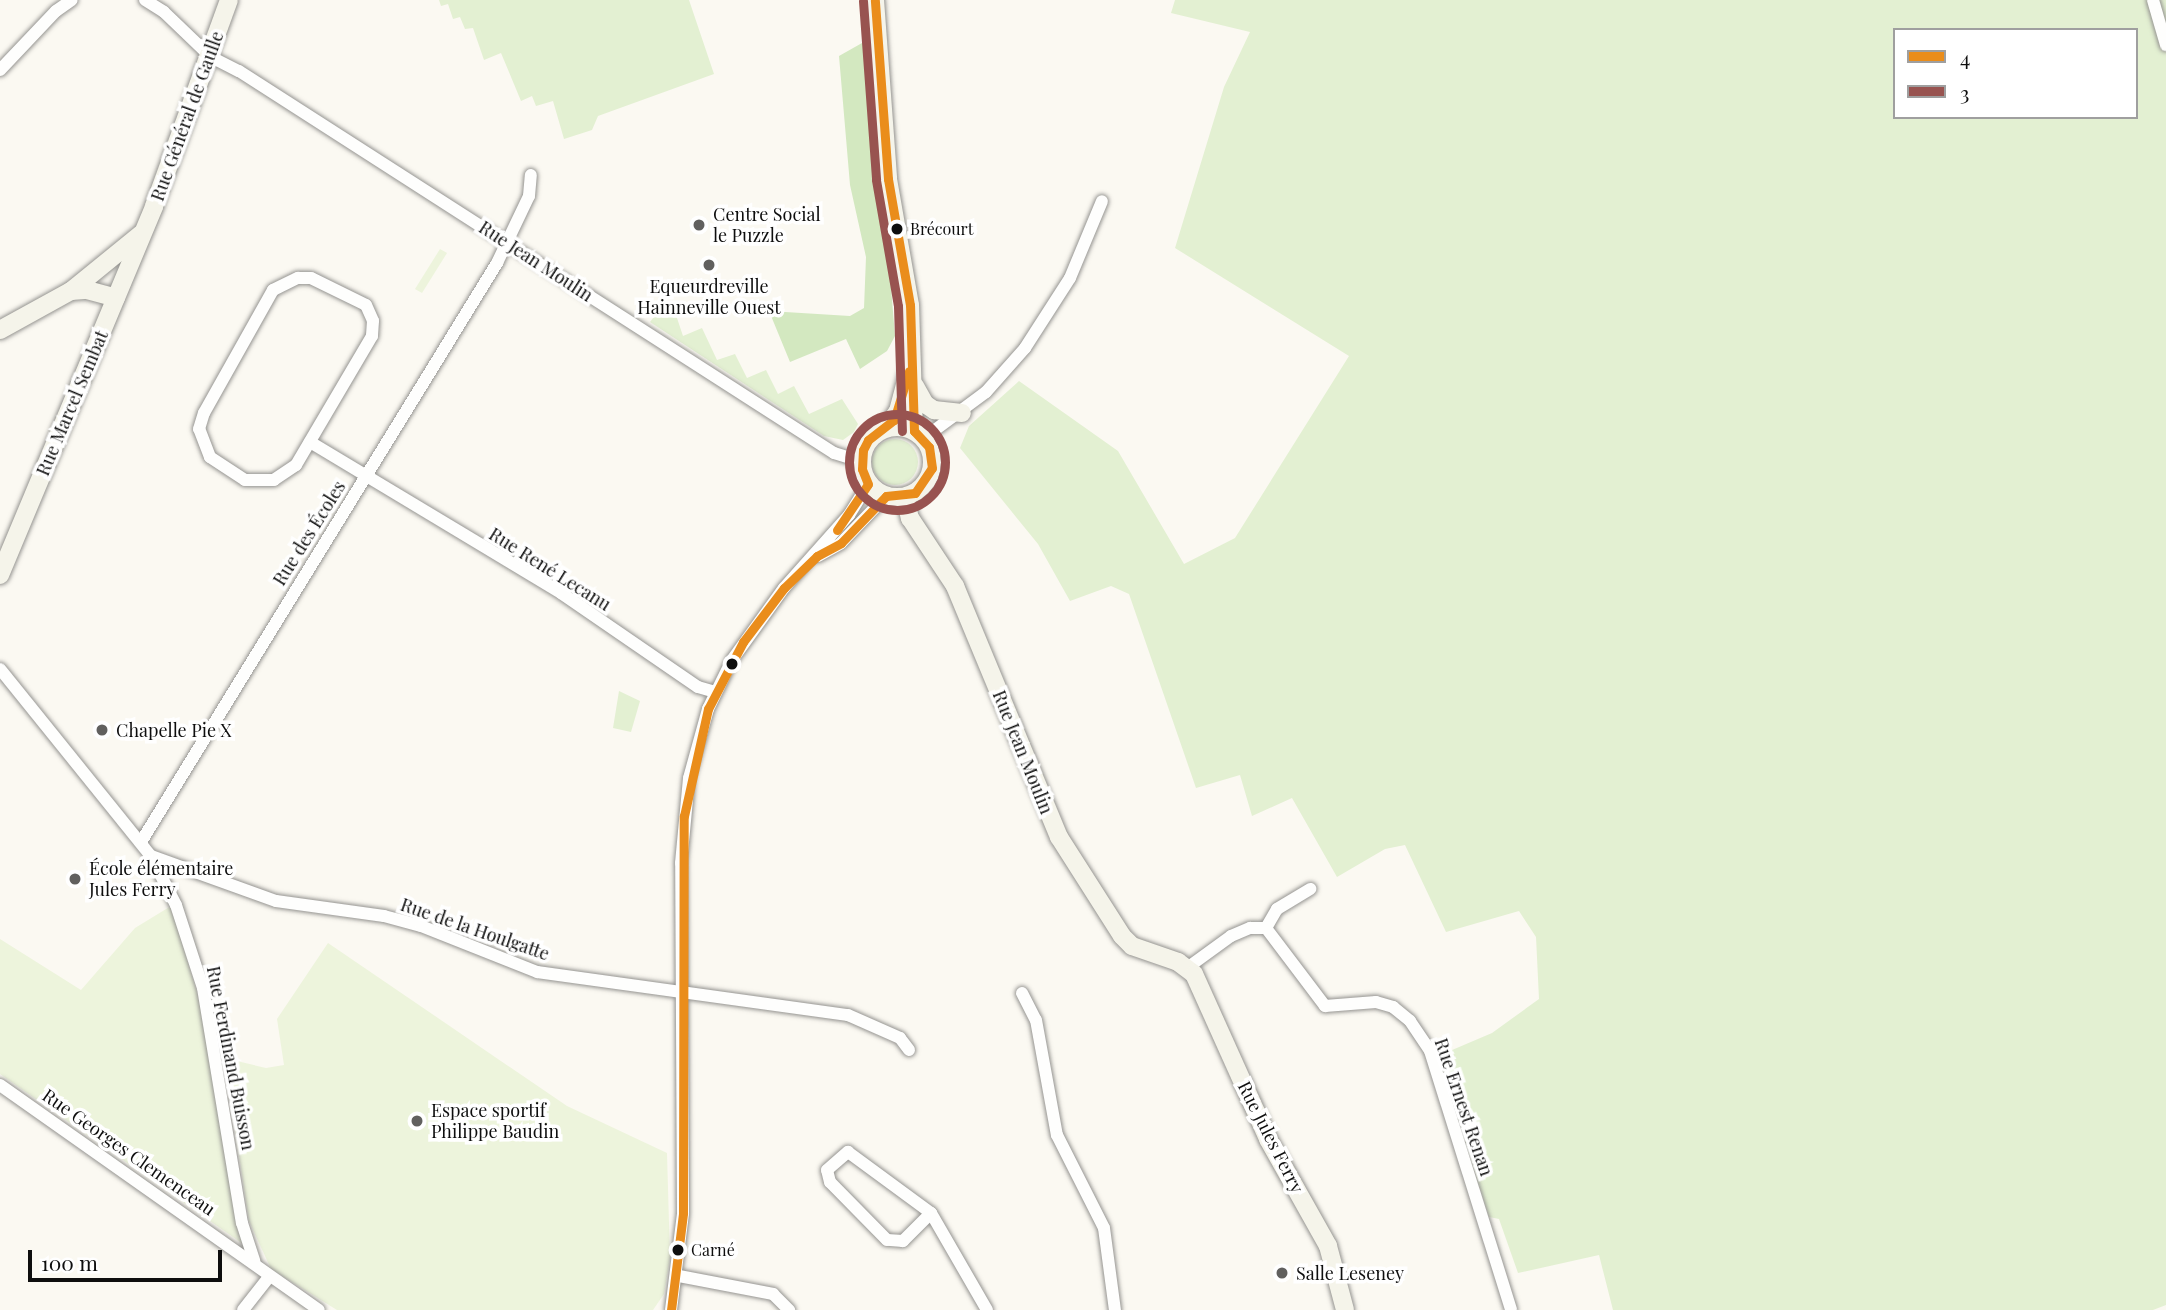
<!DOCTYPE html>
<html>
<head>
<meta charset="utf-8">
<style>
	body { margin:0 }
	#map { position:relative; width:2166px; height:1310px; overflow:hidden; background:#fbf9f2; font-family:"Playfair Display",serif }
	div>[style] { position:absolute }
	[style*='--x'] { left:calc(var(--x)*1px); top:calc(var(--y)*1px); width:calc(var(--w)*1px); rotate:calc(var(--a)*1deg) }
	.green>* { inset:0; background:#e3f0d2 }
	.round { border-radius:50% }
	.forest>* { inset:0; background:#d3e8c0 }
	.pitch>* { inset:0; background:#edf4dc }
	.roads { filter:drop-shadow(0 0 2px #959491) drop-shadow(0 0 2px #959491) }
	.street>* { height:12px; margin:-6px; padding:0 6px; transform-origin:6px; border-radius:6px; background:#fefefd }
	.secondary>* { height:18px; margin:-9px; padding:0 9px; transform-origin:9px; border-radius:9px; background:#f5f4ea }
	.secondary>.ring { margin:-9px; padding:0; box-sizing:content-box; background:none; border:18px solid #f5f4ea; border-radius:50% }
	.bus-1>* { height:9px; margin:-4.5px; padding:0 4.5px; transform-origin:4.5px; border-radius:4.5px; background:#ea8d1b }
	.bus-2>* { height:9px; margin:-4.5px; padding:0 4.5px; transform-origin:4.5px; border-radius:4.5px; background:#985350 }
	.bus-2>.ring { margin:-4.5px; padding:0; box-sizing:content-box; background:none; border:9px solid #985350; border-radius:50% }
	.dots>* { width:19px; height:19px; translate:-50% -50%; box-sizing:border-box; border:4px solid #fff; border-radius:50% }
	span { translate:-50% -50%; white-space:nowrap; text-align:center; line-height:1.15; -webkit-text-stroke:7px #fff; paint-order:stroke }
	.bus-label { font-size:16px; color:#0e0e0e }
	.left { translate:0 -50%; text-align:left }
	.street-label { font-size:18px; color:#0e0e0e }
	.poi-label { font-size:18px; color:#0e0e0e }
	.legend { position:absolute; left:1893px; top:28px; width:245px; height:91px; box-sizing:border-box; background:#fff; border:2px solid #9f9f9f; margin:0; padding:9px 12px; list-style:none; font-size:21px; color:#0e0e0e }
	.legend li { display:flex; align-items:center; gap:14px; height:35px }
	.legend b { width:35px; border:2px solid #9f9f9f }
	.scale { position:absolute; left:28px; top:1250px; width:194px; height:32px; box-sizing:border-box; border:4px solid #0e0e0e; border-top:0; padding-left:9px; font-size:21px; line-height:24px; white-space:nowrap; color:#0e0e0e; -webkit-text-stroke:5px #fff; paint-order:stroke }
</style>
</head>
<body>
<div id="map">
	<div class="green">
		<i style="clip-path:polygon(439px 0,689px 0,714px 74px,598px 116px,592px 130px,564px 139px,553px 101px,536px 106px,532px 96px,521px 101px,501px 53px,484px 60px,473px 28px,465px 29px,460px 17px,453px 19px,448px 4px,441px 6px)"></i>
		<i style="clip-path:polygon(evenodd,1175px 0,2166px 0,2166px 1305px,2153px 1310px,1613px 1310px,1599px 1255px,1518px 1273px,1499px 1219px,1489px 1217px,1438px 1056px,1492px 1033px,1539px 999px,1536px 937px,1519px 911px,1446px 932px,1405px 845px,1385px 849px,1337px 877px,1292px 798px,1252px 816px,1240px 775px,1196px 788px,1129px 594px,1111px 586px,1070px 601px,1038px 544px,960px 448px,969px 426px,1019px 381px,1118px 451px,1184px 564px,1235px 538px,1349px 356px,1175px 248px,1224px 87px,1250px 32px,1171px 13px,1175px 0,1895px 30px,2136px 30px,2136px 117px,1895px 117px,1895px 30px)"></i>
		<i style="clip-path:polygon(675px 312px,683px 336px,702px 328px,717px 360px,735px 354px,747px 378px,766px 370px,778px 394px,794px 386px,809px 414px,842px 399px,858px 424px,854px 432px,843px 440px,824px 436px,650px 322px,657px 313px,659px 318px)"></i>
		<i class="round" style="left:872px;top:439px;width:46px;height:46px"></i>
		<i style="clip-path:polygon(619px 691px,640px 701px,631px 732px,613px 728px)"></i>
	</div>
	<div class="forest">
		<i style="clip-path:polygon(862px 43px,871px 43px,895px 336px,887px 351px,860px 369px,846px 339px,790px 362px,769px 311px,850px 316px,864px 308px,866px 257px,850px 185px,839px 56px)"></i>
	</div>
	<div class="pitch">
		<i style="clip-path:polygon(440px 249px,447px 253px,422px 293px,415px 289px)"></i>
		<i style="clip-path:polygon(171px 906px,203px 1013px,243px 1244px,0 1074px,0 939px,81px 990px,135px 928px)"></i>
		<i style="clip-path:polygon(328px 943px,567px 1106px,667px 1153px,670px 1258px,664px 1294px,653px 1310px,337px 1310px,271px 1269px,249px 1221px,224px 1058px,266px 1068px,284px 1065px,277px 1019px)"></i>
	</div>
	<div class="roads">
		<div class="street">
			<i style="--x:145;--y:0;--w:22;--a:32"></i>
			<i style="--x:164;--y:12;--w:65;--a:43.8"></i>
			<i style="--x:211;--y:57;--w:31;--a:27"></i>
			<i style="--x:239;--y:71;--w:707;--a:32.7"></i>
			<i style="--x:834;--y:453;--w:28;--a:17"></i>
			<i style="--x:2153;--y:0;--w:47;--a:73.9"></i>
			<i style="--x:0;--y:70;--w:81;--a:-46.5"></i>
			<i style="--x:56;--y:11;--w:19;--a:-35"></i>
			<i style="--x:298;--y:278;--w:13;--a:0"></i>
			<i style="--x:311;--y:278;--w:61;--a:26.1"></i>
			<i style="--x:366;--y:305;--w:17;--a:66"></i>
			<i style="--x:373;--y:321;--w:15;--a:94"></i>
			<i style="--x:372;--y:336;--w:150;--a:120.5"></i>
			<i style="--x:296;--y:465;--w:27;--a:146"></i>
			<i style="--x:274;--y:480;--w:29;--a:180"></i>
			<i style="--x:245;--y:480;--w:42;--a:-146.7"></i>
			<i style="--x:210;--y:457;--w:30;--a:-111"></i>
			<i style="--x:199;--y:429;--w:17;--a:-73"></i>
			<i style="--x:204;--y:413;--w:141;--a:-60.7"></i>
			<i style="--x:273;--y:290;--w:28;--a:-26"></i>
			<i style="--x:924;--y:438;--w:77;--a:-36.6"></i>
			<i style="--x:986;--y:392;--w:59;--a:-48.4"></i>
			<i style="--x:1025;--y:348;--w:83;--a:-57.3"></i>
			<i style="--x:1070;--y:278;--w:83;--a:-67.4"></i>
			<i style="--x:310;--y:442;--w:293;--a:31"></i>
			<i style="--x:561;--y:593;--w:166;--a:34.5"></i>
			<i style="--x:698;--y:687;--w:18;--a:16"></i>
			<i style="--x:818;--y:556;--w:26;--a:-29"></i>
			<i style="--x:841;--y:543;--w:65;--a:-46.2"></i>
			<i style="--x:0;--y:669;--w:240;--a:51.1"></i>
			<i style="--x:151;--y:856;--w:55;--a:63"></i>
			<i style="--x:176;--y:905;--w:87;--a:72"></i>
			<i style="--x:203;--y:988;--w:238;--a:80.6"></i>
			<i style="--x:242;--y:1223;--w:40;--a:72"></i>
			<i style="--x:141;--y:842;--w:680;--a:-58.41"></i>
			<i style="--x:497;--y:263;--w:74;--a:-64.5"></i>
			<i style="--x:529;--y:196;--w:21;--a:-85"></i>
			<i style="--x:151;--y:856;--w:133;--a:19.8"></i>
			<i style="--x:276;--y:901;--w:109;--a:7.9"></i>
			<i style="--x:384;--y:916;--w:38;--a:15"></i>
			<i style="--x:421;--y:926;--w:125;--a:21.6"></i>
			<i style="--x:537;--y:972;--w:314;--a:7.9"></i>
			<i style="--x:848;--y:1015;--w:57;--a:23.9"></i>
			<i style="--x:900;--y:1038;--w:15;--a:53"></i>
			<i style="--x:1266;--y:928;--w:22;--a:-60"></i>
			<i style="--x:1277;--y:909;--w:39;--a:-31"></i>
			<i style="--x:1187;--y:968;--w:54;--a:-36"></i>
			<i style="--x:1231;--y:936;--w:21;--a:-23"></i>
			<i style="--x:1250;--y:928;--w:16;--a:0"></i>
			<i style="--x:1266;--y:928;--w:98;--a:52.9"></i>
			<i style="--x:1325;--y:1006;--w:51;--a:-4.5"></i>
			<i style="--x:1376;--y:1002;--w:18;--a:16"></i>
			<i style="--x:1393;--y:1007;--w:22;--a:39"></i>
			<i style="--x:1410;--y:1021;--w:36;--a:56"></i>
			<i style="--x:1430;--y:1051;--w:271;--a:72.6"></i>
			<i style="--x:1022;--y:993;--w:30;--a:63"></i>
			<i style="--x:1036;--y:1020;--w:117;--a:79.7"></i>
			<i style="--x:1057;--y:1135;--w:104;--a:63.2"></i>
			<i style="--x:1104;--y:1228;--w:83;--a:82.4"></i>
			<i style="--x:0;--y:1085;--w:390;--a:35.2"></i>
			<i style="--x:931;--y:1213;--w:40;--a:135"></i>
			<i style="--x:903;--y:1241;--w:16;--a:-176"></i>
			<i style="--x:887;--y:1240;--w:81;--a:-134.5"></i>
			<i style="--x:830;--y:1182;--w:12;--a:-104"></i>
			<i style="--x:827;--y:1170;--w:28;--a:-41"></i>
			<i style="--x:848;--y:1152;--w:103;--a:36.3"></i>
			<i style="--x:931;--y:1213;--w:112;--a:60"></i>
			<i style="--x:679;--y:1276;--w:96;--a:10.8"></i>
			<i style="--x:773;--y:1294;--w:23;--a:45"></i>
			<i style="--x:243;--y:1310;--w:42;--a:-51.8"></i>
			<i style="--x:671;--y:1310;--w:98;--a:-82.9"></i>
			<i style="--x:683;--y:1213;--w:350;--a:-90.3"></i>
			<i style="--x:681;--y:863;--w:85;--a:-84.6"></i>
			<i style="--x:689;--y:778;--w:72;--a:-74.6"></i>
			<i style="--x:708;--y:709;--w:55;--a:-63.9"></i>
			<i style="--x:732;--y:660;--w:89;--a:-54.2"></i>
			<i style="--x:784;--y:588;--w:98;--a:-48.3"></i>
			<i style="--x:849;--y:515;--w:36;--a:-58"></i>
		</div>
		<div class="secondary">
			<i style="--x:875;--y:0;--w:179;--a:85.8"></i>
			<i style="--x:888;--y:179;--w:128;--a:80.1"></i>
			<i style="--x:910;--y:305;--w:126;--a:88.2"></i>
			<i style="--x:71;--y:291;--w:16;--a:-4"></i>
			<i style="--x:87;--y:290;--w:30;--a:15"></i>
			<i style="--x:0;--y:330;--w:81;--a:-28.8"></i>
			<i style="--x:71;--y:291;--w:90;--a:-39.2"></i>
			<i style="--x:915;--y:386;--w:21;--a:61"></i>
			<i style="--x:925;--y:404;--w:11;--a:34"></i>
			<i style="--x:934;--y:410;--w:28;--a:6"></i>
			<i class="ring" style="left:862px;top:427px;width:52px;height:52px"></i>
			<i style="--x:886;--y:428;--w:21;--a:-55"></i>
			<i style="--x:898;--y:411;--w:38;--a:-75"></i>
			<i style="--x:905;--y:497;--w:22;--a:77"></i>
			<i style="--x:910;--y:518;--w:82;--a:56.5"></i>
			<i style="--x:955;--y:586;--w:272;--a:67.5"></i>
			<i style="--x:1059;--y:837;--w:117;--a:57.5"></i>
			<i style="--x:1122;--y:936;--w:14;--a:45"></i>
			<i style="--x:1132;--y:946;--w:49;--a:19.2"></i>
			<i style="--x:1178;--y:962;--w:20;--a:37"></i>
			<i style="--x:1194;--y:974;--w:181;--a:65.8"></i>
			<i style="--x:1268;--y:1139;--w:123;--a:60.7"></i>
			<i style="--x:1328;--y:1246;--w:66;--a:75.1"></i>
			<i style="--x:0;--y:575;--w:400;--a:-67.3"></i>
			<i style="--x:154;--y:206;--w:219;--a:-70"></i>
		</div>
	</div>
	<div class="bus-1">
		<i style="--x:837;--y:530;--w:55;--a:-56"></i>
		<i style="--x:868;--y:484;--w:16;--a:-112"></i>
		<i style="--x:862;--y:469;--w:19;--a:-87"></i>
		<i style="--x:863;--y:450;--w:11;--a:-63"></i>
		<i style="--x:868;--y:440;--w:33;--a:-38"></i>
		<i style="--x:894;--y:420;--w:51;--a:-73"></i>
		<i style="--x:671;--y:1310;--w:98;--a:-82.9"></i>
		<i style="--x:683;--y:1213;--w:397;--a:-89.9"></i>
		<i style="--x:684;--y:816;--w:110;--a:-77.4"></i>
		<i style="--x:708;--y:709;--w:76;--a:-62.4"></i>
		<i style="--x:743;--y:642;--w:68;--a:-52.8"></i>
		<i style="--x:784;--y:588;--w:46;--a:-44.1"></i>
		<i style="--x:817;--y:556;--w:27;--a:-28"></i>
		<i style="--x:841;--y:543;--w:65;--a:-46.2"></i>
		<i style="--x:886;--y:496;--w:29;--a:-6"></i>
		<i style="--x:915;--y:493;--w:30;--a:-56"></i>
		<i style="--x:932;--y:468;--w:21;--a:-98"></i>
		<i style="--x:929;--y:447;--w:22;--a:-133"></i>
		<i style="--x:914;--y:431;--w:126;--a:-91.8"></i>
		<i style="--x:910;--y:305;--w:128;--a:-99.9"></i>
		<i style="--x:888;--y:179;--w:179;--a:-94.2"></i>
	</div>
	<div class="bus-2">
		<i style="--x:863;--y:1;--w:179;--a:85.8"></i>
		<i style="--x:876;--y:180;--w:128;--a:80.1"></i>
		<i style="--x:898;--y:306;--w:125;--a:88.2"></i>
		<i class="ring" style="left:849px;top:414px;width:87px;height:87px"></i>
	</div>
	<div class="dots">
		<i style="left:699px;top:225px;background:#61605e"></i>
		<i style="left:897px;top:229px;background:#0e0e0e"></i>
		<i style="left:709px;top:265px;background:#61605e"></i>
		<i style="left:732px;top:664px;background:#0e0e0e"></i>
		<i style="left:102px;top:730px;background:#61605e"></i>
		<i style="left:75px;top:879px;background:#61605e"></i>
		<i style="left:417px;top:1121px;background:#61605e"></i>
		<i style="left:678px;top:1250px;background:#0e0e0e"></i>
		<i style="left:1282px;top:1273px;background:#61605e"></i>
	</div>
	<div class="bus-label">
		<span class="left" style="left:910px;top:229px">Brécourt</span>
		<span class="left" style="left:691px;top:1250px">Carné</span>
	</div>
	<div class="street-label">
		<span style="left:187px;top:116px;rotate:-70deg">Rue Général de Gaulle</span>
		<span style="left:536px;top:261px;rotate:33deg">Rue Jean Moulin</span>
		<span style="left:72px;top:403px;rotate:-67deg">Rue Marcel Sembat</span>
		<span style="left:309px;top:533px;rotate:-58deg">Rue des Écoles</span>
		<span style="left:550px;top:569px;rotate:32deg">Rue René Lecanu</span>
		<span style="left:1023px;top:752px;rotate:68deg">Rue Jean Moulin</span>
		<span style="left:475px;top:929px;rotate:19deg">Rue de la Houlgatte</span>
		<span style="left:231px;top:1058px;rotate:79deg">Rue Ferdinand Buisson</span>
		<span style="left:1464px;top:1107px;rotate:71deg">Rue Ernest Renan</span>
		<span style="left:1271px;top:1137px;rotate:63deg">Rue Jules Ferry</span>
		<span style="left:129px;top:1152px;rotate:35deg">Rue Georges Clemenceau</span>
	</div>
	<div class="poi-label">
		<span class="left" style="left:713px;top:225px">Centre Social<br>le Puzzle</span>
		<span style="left:709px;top:297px">Equeurdreville<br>Hainneville Ouest</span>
		<span class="left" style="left:116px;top:730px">Chapelle Pie X</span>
		<span class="left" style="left:89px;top:879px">École élémentaire<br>Jules Ferry</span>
		<span class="left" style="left:431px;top:1121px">Espace sportif<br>Philippe Baudin</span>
		<span class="left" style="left:1296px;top:1273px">Salle Leseney</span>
	</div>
	<ul class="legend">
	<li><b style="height:9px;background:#ea8d1b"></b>4</li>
	<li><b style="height:9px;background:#985350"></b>3</li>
	</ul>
	<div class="scale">100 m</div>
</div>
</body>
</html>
